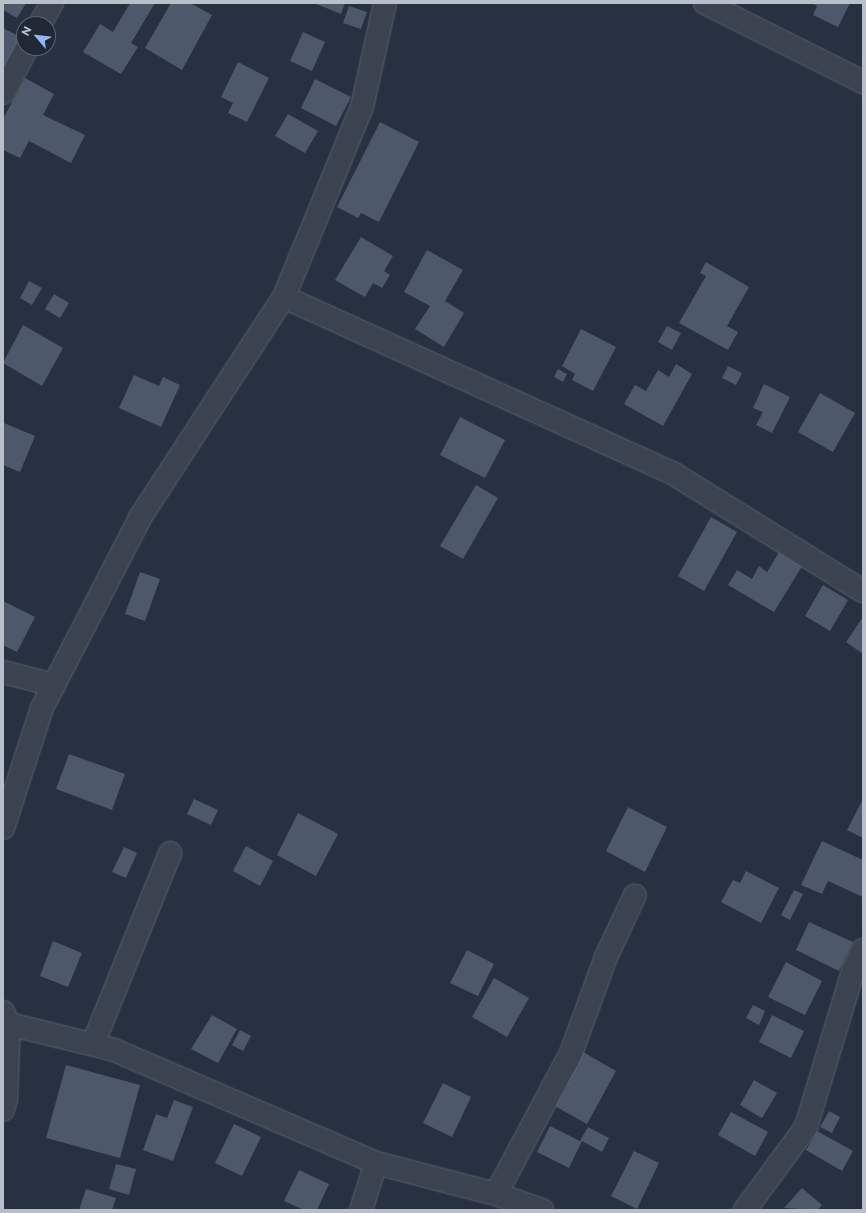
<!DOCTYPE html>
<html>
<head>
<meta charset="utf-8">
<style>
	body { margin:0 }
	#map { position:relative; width:866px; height:1213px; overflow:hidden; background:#273141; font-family:Montserrat,sans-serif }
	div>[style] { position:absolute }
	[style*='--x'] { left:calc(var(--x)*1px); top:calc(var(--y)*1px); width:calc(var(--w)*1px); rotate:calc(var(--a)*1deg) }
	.building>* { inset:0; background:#4d586a }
	.roads { filter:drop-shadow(0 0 1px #59616e) drop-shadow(0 0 1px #59616e) }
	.minor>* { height:22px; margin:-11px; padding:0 11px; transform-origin:11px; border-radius:11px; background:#3b4351 }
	span { translate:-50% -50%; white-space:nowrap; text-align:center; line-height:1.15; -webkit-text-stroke:3px #202836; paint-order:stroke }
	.frame { position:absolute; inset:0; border:4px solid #b8bfcb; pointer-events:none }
	.north { position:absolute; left:16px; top:16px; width:40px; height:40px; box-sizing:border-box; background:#202836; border:1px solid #5d6472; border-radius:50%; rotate:298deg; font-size:11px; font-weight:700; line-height:16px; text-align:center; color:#b8bfcb }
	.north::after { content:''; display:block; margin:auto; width:14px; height:18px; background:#92b5f5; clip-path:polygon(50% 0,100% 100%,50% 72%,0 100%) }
</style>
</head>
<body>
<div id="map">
	<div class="building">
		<i style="clip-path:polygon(3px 3px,26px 3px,17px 18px,3px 10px)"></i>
		<i style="clip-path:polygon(130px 3px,155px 3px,131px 43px,138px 47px,121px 74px,83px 52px,100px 24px,113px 32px)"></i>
		<i style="clip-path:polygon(171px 3px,190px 3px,212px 15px,182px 70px,145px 48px)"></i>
		<i style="clip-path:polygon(314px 3px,345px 3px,341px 14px)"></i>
		<i style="clip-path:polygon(812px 3px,850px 3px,838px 27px,813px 15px,817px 6px)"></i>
		<i style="clip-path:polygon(349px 6px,367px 12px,361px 29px,343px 23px)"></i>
		<i style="clip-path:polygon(3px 28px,24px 39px,3px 73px)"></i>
		<i style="clip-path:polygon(303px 32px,325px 42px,312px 71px,290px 61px)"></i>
		<i style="clip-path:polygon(238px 62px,269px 78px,247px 122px,228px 113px,233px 103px,221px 97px)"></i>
		<i style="clip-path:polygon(25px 78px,54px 94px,43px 115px,85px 135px,71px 163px,29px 141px,20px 158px,3px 150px,3px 119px)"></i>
		<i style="clip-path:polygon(315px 79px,351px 97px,336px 126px,301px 108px)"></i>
		<i style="clip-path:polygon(288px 114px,318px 131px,305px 153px,275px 136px)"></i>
		<i style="clip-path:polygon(380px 122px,419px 142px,379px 222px,361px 213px,358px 218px,337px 207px)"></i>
		<i style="clip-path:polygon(361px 237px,393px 256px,384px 271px,390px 275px,382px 288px,373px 283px,365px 297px,335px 280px)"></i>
		<i style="clip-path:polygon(427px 250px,463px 270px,445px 301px,464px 313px,444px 347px,415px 329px,430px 306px,404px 292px)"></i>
		<i style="clip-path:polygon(706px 262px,749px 287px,727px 326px,738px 332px,728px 350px,679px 323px,706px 276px,700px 273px)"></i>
		<i style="clip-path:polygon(29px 281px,42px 288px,32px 305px,20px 298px)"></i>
		<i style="clip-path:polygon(54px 294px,69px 303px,60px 318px,45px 309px)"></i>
		<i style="clip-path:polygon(23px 325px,63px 348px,42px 386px,3px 363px)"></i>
		<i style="clip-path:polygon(667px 326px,681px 333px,672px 350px,658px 342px)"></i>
		<i style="clip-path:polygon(581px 329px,616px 347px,593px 391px,572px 380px,575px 374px,562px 366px)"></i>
		<i style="clip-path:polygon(676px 364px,692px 374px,663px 426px,624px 404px,635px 385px,646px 391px,658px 370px,669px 377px)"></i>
		<i style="clip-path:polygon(728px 366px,742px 373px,736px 385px,722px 378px)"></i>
		<i style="clip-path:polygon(558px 369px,567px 374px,563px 382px,554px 377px)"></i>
		<i style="clip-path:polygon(134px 375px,159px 386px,163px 377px,180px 385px,161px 427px,119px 408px)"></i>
		<i style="clip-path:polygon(764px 384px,790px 397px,772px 433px,756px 425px,763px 412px,753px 408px)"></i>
		<i style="clip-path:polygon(820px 393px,855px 413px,833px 452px,798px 432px)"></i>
		<i style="clip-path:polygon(460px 417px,505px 440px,485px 478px,440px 455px)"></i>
		<i style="clip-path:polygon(4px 423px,35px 436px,20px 472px,3px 465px)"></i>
		<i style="clip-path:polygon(476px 485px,498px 498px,463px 559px,440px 546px)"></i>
		<i style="clip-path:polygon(711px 517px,737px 532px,704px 591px,678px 576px)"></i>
		<i style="clip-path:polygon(781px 549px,804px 563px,774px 612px,728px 585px,737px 570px,752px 579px,759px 566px,767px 572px)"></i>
		<i style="clip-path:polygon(140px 572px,160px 579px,145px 621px,125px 614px)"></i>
		<i style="clip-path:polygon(823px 585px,848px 600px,830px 631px,805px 616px)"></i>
		<i style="clip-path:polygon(3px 601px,35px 617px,17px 652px,3px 645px)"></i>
		<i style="clip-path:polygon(863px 617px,863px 654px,846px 642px)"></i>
		<i style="clip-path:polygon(69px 754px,125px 774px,112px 810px,56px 789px)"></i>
		<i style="clip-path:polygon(194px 799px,218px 810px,211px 825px,187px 814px)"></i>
		<i style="clip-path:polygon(863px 799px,863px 838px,847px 830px)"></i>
		<i style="clip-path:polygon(628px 807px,667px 827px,645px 872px,606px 851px)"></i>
		<i style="clip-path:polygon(298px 813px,338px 834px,316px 876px,277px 855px)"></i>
		<i style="clip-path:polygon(822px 841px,863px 860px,863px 897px,828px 881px,822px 894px,801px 885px)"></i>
		<i style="clip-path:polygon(246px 846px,273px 861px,260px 886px,233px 871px)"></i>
		<i style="clip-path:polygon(124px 847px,137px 853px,126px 878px,112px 872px)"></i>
		<i style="clip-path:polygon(746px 871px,779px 888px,761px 923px,721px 902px,733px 880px,740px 883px)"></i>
		<i style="clip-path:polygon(794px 890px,803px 894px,790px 920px,781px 915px)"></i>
		<i style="clip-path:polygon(809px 922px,853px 942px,839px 971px,796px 950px)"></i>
		<i style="clip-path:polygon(53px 941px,82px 953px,68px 987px,40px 976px)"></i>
		<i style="clip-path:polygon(467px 950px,494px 964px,478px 996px,450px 983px)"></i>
		<i style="clip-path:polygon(786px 962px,822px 981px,805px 1015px,768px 997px)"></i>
		<i style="clip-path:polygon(494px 978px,529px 998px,507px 1037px,472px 1017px)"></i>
		<i style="clip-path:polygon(753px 1005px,765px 1011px,759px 1025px,746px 1018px)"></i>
		<i style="clip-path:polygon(212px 1015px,237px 1029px,218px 1063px,191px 1049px)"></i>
		<i style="clip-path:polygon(772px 1015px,804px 1031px,791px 1058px,759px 1042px)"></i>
		<i style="clip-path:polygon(240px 1030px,251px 1036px,243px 1051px,232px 1045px)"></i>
		<i style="clip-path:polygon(583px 1052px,616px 1071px,587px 1124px,553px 1105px)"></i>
		<i style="clip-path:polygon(66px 1065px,140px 1085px,120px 1158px,46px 1138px)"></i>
		<i style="clip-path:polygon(754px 1080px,777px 1093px,762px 1118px,740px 1105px)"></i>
		<i style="clip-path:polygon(443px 1083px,471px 1097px,452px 1137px,423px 1123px)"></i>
		<i style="clip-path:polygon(174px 1100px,193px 1107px,173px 1161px,143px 1150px,156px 1114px,167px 1118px)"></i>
		<i style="clip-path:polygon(829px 1111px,840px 1117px,832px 1133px,820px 1127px)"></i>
		<i style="clip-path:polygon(731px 1112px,768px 1132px,755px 1156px,718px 1135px)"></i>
		<i style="clip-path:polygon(234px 1124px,261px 1137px,242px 1176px,215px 1163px)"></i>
		<i style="clip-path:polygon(550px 1126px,580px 1141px,588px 1127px,609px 1138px,602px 1152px,582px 1141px,569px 1168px,537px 1152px)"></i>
		<i style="clip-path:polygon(817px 1131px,853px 1151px,842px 1171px,806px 1150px)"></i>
		<i style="clip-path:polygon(634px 1151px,659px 1163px,637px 1209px,611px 1196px)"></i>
		<i style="clip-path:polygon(116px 1164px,136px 1169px,129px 1195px,109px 1189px)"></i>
		<i style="clip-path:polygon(299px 1170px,329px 1184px,317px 1210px,304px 1210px,284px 1201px)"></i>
		<i style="clip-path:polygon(802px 1188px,822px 1205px,818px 1210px,784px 1208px)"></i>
		<i style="clip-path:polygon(86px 1189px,116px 1198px,112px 1210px,79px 1210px)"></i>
	</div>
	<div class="roads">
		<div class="minor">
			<i style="--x:705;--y:3;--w:177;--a:26.6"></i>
			<i style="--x:40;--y:24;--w:24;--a:-60"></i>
			<i style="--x:3;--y:93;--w:51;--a:-61.9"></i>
			<i style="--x:284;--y:297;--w:428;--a:24.4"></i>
			<i style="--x:674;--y:474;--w:222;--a:31.8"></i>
			<i style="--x:3;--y:672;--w:53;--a:14.3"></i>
			<i style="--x:3;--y:828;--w:126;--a:-72"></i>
			<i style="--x:42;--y:708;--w:216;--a:-62.7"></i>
			<i style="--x:141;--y:516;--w:262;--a:-56.9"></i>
			<i style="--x:284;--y:297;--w:205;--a:-67.7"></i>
			<i style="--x:362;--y:107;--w:107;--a:-77.5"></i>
			<i style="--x:3;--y:1012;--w:13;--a:63"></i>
			<i style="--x:9;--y:1024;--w:75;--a:92.3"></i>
			<i style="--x:6;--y:1099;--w:11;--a:105"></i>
			<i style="--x:9;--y:1024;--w:108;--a:13.9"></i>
			<i style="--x:114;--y:1050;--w:285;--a:23.3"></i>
			<i style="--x:376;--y:1163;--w:124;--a:14.5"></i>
			<i style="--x:496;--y:1194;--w:49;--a:19.2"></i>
			<i style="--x:93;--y:1044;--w:206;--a:-68"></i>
			<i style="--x:496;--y:1194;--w:160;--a:-62"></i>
			<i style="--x:571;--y:1053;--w:102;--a:-70"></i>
			<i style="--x:606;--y:957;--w:68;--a:-64.9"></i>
			<i style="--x:361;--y:1210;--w:49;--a:-72.3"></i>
			<i style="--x:745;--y:1210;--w:103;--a:-53.7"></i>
			<i style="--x:806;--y:1127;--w:163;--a:-73.2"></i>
			<i style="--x:853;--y:971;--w:23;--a:-65"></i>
		</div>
	</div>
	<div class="frame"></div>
	<div class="north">N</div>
</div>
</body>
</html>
